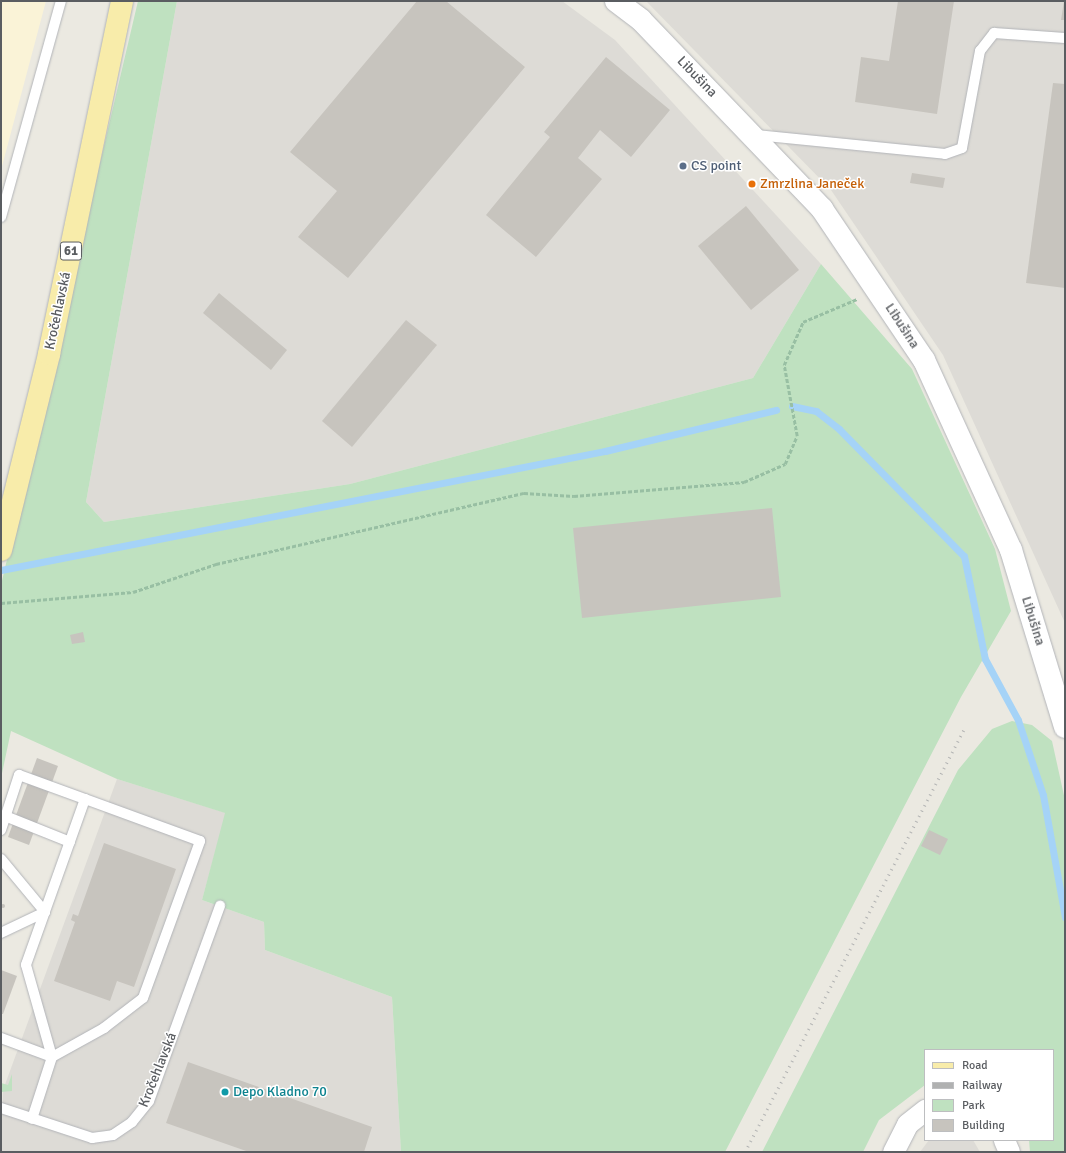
<!DOCTYPE html>
<html>
<head>
<meta charset="utf-8">
<style>
	body { margin:0 }
	#map { position:relative; width:1066px; height:1153px; overflow:hidden; background:#ebe9e1; font-family:Signika,sans-serif }
	div>[style] { position:absolute }
	[style*='--x'] { left:calc(var(--x)*1px); top:calc(var(--y)*1px); width:calc(var(--w)*1px); rotate:calc(var(--a)*1deg) }
	.commercial>* { inset:0; background:#faf3d7 }
	.industrial>* { inset:0; background:#dddbd6 }
	.green>* { inset:0; background:#bfe1c0 }
	.stream>* { height:7px; margin:-3.5px; padding:0 3.5px; transform-origin:3.5px; border-radius:3.5px; background:#a5d3f7 }
	.building>* { inset:0; background:#c7c4be }
	.round { border-radius:50% }
	.path>* { height:2.5px; margin-top:-1.25px; transform-origin:0; background:repeating-linear-gradient(90deg,#98bfa3 0 4px,transparent 0 6px) }
	.roads { filter:drop-shadow(0 0 1px #b2b4b8) drop-shadow(0 0 1px #b2b4b8) }
	.lane>* { height:10px; margin:-5px; padding:0 5px; transform-origin:5px; border-radius:5px; background:#fff }
	.street>* { height:21px; margin:-10.5px; padding:0 10.5px; transform-origin:10.5px; border-radius:10.5px; background:#fff }
	.secondary>* { height:22px; margin:-11px; padding:0 11px; transform-origin:11px; border-radius:11px; background:#fff }
	.primary>* { height:22px; margin:-11px; padding:0 11px; transform-origin:11px; border-radius:11px; background:#f8ecaa }
	.rail>* { height:3px; margin-top:-1.5px; transform-origin:0; background:repeating-linear-gradient(90deg,#b0b1b1 0 1px,transparent 0 6px) }
	.dots>* { width:11px; height:11px; translate:-50% -50%; box-sizing:border-box; border:2px solid #fff; border-radius:50% }
	span { translate:-50% -50%; white-space:nowrap; text-align:center; line-height:1.15; -webkit-text-stroke:3px #fff; paint-order:stroke }
	.shield-label span { padding:1px 3px; background:#fff; border:1px solid; border-radius:3px; -webkit-text-stroke-width:0 }
	.shield-label { font-size:13px; color:#5a5d61; font-weight:700 }
	.street-label { font-size:14px; color:#5a5d61 }
	.service-label { font-size:14px; color:#4e5e75 }
	.left { translate:0 -50%; text-align:left }
	.food-label { font-size:14px; color:#c56008 }
	.culture-label { font-size:14px; color:#0d838f }
	.frame { position:absolute; inset:0; border:2px solid #5a5d61; pointer-events:none }
	.legend { position:absolute; left:924px; top:1049px; width:130px; height:92px; box-sizing:border-box; background:#fff; border:1px solid #bdbec0; margin:0; padding:5px 7px; list-style:none; font-size:12px; color:#5a5d61 }
	.legend li { display:flex; align-items:center; gap:8px; height:20px }
	.legend b { width:20px; border:1px solid #bdbec0 }
</style>
</head>
<body>
<div id="map">
	<div class="commercial">
		<i style="clip-path:polygon(1px 1px,46px 1px,1px 170px)"></i>
	</div>
	<div class="industrial">
		<i style="clip-path:polygon(177px 1px,562px 1px,615px 40px,821px 264px,753px 378px,350px 484px,104px 522px,86px 502px)"></i>
		<i style="clip-path:polygon(646px 1px,1065px 1px,1065px 623px,943px 355px,831px 190px)"></i>
		<i style="clip-path:polygon(117px 779px,226px 813px,202px 900px,264px 922px,265px 950px,392px 997px,401px 1152px,1px 1152px,3px 1090px)"></i>
		<i style="clip-path:polygon(929px 1140px,973px 1140px,980px 1152px,920px 1152px)"></i>
	</div>
	<div class="green">
		<i style="clip-path:polygon(138px 1px,177px 1px,86px 502px,104px 522px,350px 484px,753px 378px,821px 264px,912px 369px,995px 549px,1011px 611px,961px 697px,725px 1152px,401px 1152px,392px 997px,265px 950px,264px 922px,202px 900px,225px 813px,117px 779px,11px 731px,1px 778px,1px 585px)"></i>
		<i style="clip-path:polygon(1012px 721px,1032px 725px,1052px 741px,1065px 800px,1065px 1152px,1030px 1152px,1029px 1140px,1053px 1140px,1053px 1050px,925px 1050px,925px 1085px,879px 1120px,863px 1152px,762px 1152px,958px 770px,992px 729px)"></i>
		<i style="clip-path:polygon(12px 1074px,12px 1091px,1px 1092px,1px 1083px,8px 1085px)"></i>
	</div>
	<div class="stream">
		<i style="--x:792;--y:406;--w:25;--a:12"></i>
		<i style="--x:816;--y:411;--w:29;--a:38"></i>
		<i style="--x:839;--y:429;--w:178;--a:45.5"></i>
		<i style="--x:964;--y:556;--w:105;--a:78.5"></i>
		<i style="--x:985;--y:659;--w:69;--a:61.6"></i>
		<i style="--x:1018;--y:720;--w:79;--a:71.6"></i>
		<i style="--x:1043;--y:795;--w:124;--a:79.8"></i>
		<i style="--x:1;--y:570;--w:616;--a:-11.15"></i>
		<i style="--x:605;--y:451;--w:176;--a:-13.5"></i>
	</div>
	<div class="building">
		<i style="clip-path:polygon(417px 1px,446px 1px,525px 67px,348px 278px,298px 237px,337px 191px,290px 152px)"></i>
		<i style="clip-path:polygon(898px 1px,954px 1px,937px 114px,855px 102px,861px 57px,889px 61px)"></i>
		<i style="clip-path:polygon(1064px 1px,1065px 1px,1065px 20px,1061px 20px)"></i>
		<i style="clip-path:polygon(606px 57px,670px 110px,631px 157px,600px 130px,578px 158px,602px 179px,536px 257px,486px 215px,550px 137px,544px 132px)"></i>
		<i style="clip-path:polygon(1053px 83px,1065px 84px,1065px 288px,1026px 283px)"></i>
		<i style="clip-path:polygon(912px 173px,945px 178px,943px 188px,910px 183px)"></i>
		<i style="clip-path:polygon(746px 206px,799px 270px,751px 310px,698px 246px)"></i>
		<i style="clip-path:polygon(219px 293px,287px 350px,271px 370px,203px 313px)"></i>
		<i style="clip-path:polygon(406px 320px,437px 345px,352px 447px,322px 421px)"></i>
		<i style="clip-path:polygon(772px 508px,781px 597px,582px 618px,573px 528px)"></i>
		<i style="clip-path:polygon(83px 632px,85px 642px,72px 644px,70px 635px)"></i>
		<i style="clip-path:polygon(37px 758px,58px 766px,29px 845px,8px 837px)"></i>
		<i style="clip-path:polygon(929px 830px,948px 839px,940px 855px,921px 846px)"></i>
		<i style="clip-path:polygon(104px 843px,176px 869px,134px 987px,117px 981px,110px 1001px,54px 981px,75px 922px,71px 920px,73px 914px,78px 916px)"></i>
		<i class="round" style="left:1px;top:904px;width:4px;height:4px"></i>
		<i style="clip-path:polygon(1px 970px,17px 976px,3px 1014px,1px 1014px)"></i>
		<i style="clip-path:polygon(188px 1062px,372px 1127px,364px 1152px,249px 1152px,166px 1123px)"></i>
	</div>
	<div class="path">
		<i style="--x:1;--y:603;--w:132;--a:-4.8"></i>
		<i style="--x:133;--y:592;--w:88;--a:-18.6"></i>
		<i style="--x:216;--y:564;--w:316;--a:-13"></i>
		<i style="--x:524;--y:493;--w:50;--a:3.4"></i>
		<i style="--x:574;--y:496;--w:171;--a:-4.7"></i>
		<i style="--x:744;--y:482;--w:45;--a:-23.7"></i>
		<i style="--x:785;--y:464;--w:30;--a:-67"></i>
		<i style="--x:797;--y:436;--w:72;--a:-100.4"></i>
		<i style="--x:784;--y:365;--w:47;--a:-66.2"></i>
		<i style="--x:803;--y:322;--w:59;--a:-23.1"></i>
	</div>
	<div class="roads">
		<div class="lane">
			<i style="--x:756;--y:135;--w:190;--a:5.7"></i>
			<i style="--x:945;--y:154;--w:18;--a:-19"></i>
			<i style="--x:962;--y:148;--w:99;--a:-79.5"></i>
			<i style="--x:980;--y:51;--w:23;--a:-52"></i>
			<i style="--x:994;--y:33;--w:71;--a:4"></i>
			<i style="--x:1;--y:217;--w:224;--a:-74.5"></i>
			<i style="--x:5;--y:816;--w:70;--a:21.8"></i>
			<i style="--x:1;--y:830;--w:58;--a:-71.9"></i>
			<i style="--x:19;--y:775;--w:70;--a:20"></i>
			<i style="--x:1;--y:859;--w:69;--a:50.3"></i>
			<i style="--x:45;--y:912;--w:49;--a:154.5"></i>
			<i style="--x:1;--y:1038;--w:54;--a:20.4"></i>
			<i style="--x:52;--y:1057;--w:60;--a:-29.1"></i>
			<i style="--x:104;--y:1028;--w:49;--a:-37.6"></i>
			<i style="--x:143;--y:998;--w:167;--a:-70"></i>
			<i style="--x:200;--y:841;--w:122;--a:-159.9"></i>
			<i style="--x:85;--y:799;--w:176;--a:109.6"></i>
			<i style="--x:26;--y:965;--w:96;--a:74.2"></i>
			<i style="--x:52;--y:1057;--w:65;--a:107.9"></i>
			<i style="--x:1;--y:1108;--w:96;--a:18.2"></i>
			<i style="--x:92;--y:1138;--w:21;--a:-8"></i>
			<i style="--x:113;--y:1135;--w:23;--a:-34"></i>
			<i style="--x:132;--y:1122;--w:27;--a:-51"></i>
			<i style="--x:149;--y:1101;--w:208;--a:-70"></i>
		</div>
		<div class="street">
			<i style="--x:1004;--y:1140;--w:13;--a:67"></i>
			<i style="--x:893;--y:1152;--w:31;--a:-63"></i>
			<i style="--x:907;--y:1124;--w:23;--a:-38"></i>
		</div>
		<div class="secondary">
			<i style="--x:616;--y:1;--w:31;--a:37"></i>
			<i style="--x:641;--y:20;--w:262;--a:46.2"></i>
			<i style="--x:822;--y:209;--w:182;--a:56"></i>
			<i style="--x:924;--y:360;--w:209;--a:65.4"></i>
			<i style="--x:1011;--y:550;--w:185;--a:73"></i>
		</div>
		<div class="primary">
			<i style="--x:1;--y:550;--w:202;--a:-76.2"></i>
			<i style="--x:49;--y:354;--w:360;--a:-78.3"></i>
		</div>
	</div>
	<div class="rail">
		<i style="--x:745;--y:1152;--w:475;--a:-62.6"></i>
	</div>
	<div class="dots">
		<i style="left:683px;top:166px;background:#5c6f8a"></i>
		<i style="left:752px;top:184px;background:#e8710a"></i>
		<i style="left:225px;top:1092px;background:#0f9aa8"></i>
	</div>
	<div class="shield-label">
		<span style="left:71px;top:251px">61</span>
	</div>
	<div class="street-label">
		<span style="left:697px;top:77px;rotate:46deg">Libušina</span>
		<span style="left:58px;top:311px;rotate:-78deg">Kročehlavská</span>
		<span style="left:902px;top:326px;rotate:57deg">Libušina</span>
		<span style="left:1033px;top:621px;rotate:73deg">Libušina</span>
		<span style="left:158px;top:1070px;rotate:-68deg">Kročehlavská</span>
	</div>
	<div class="service-label">
		<span class="left" style="left:691px;top:166px">CS point</span>
	</div>
	<div class="food-label">
		<span class="left" style="left:760px;top:184px">Zmrzlina Janeček</span>
	</div>
	<div class="culture-label">
		<span class="left" style="left:233px;top:1092px">Depo Kladno 70</span>
	</div>
	<div class="frame"></div>
	<ul class="legend">
	<li><b style="height:5px;background:#f8ecaa"></b>Road</li>
	<li><b style="height:5px;background:#b0b1b1"></b>Railway</li>
	<li><b style="height:11px;background:#bfe1c0"></b>Park</li>
	<li><b style="height:11px;background:#c7c4be"></b>Building</li>
	</ul>
</div>
</body>
</html>
